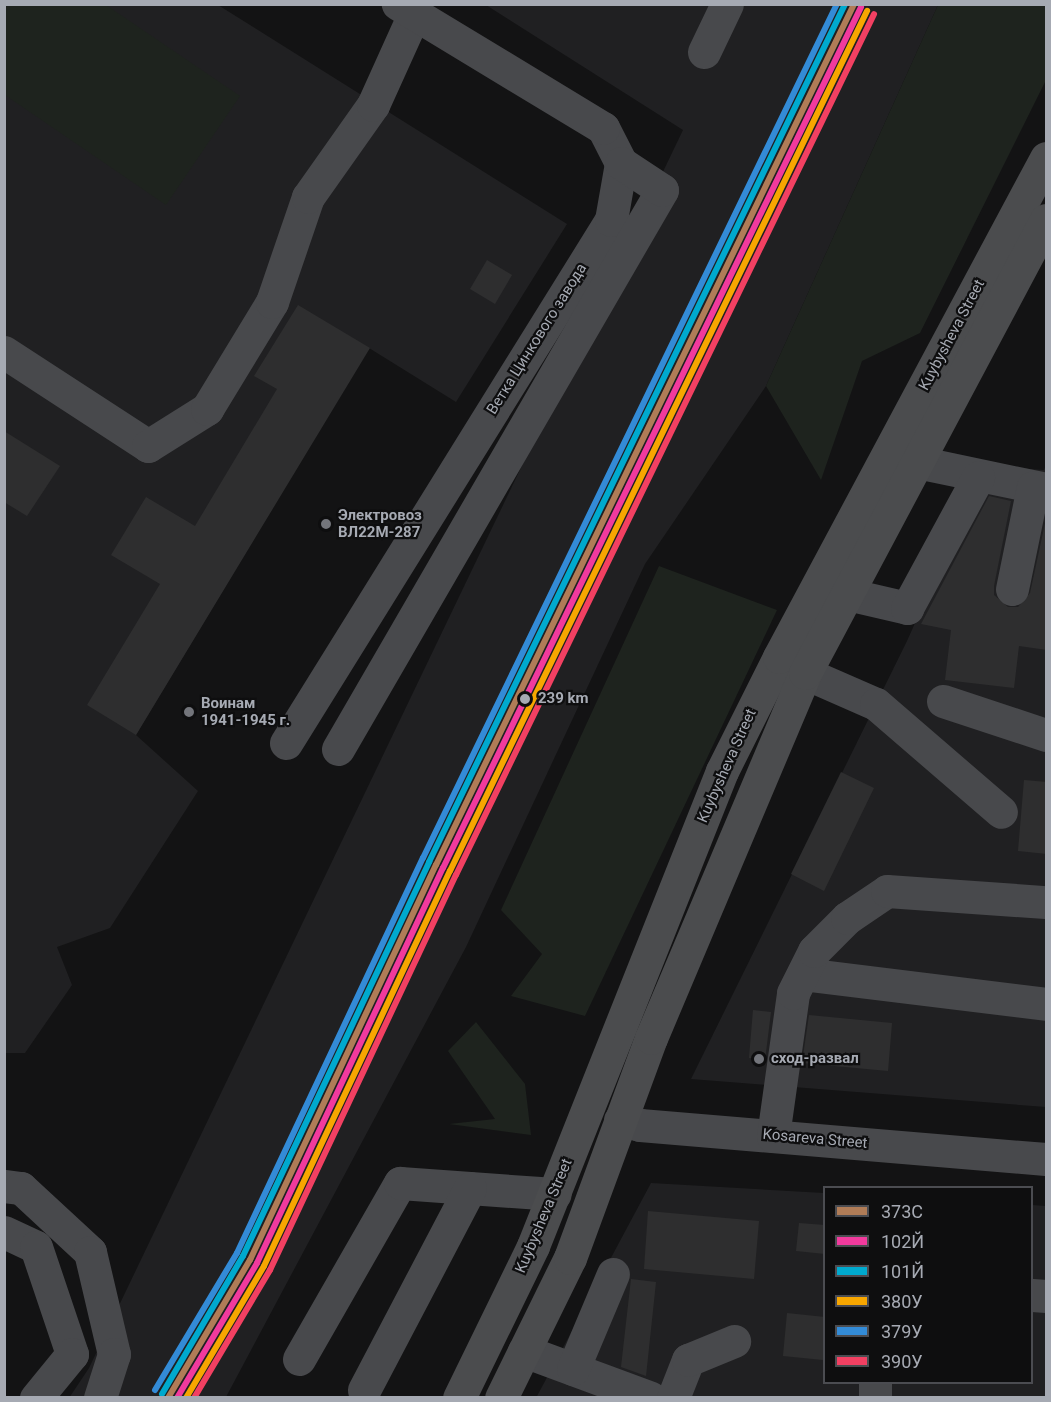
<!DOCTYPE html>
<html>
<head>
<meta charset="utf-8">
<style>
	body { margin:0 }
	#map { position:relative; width:1051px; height:1402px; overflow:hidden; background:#131314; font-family:Roboto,sans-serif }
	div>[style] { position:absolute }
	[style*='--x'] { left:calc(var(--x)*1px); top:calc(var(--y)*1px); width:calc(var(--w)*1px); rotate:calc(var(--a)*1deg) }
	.built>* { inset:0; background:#202022 }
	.green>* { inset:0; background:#1e231e }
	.building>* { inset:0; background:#2e2e2f }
	.minor>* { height:33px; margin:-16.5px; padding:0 16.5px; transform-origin:16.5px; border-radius:16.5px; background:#48494c }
	.major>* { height:33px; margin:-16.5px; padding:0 16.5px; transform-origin:16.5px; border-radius:16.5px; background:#4b4c4e }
	.rail-1>* { height:6px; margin:-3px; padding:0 3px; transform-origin:3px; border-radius:3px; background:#b07c57 }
	.rail-2>* { height:6px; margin:-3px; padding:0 3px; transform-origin:3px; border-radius:3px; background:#f13a9d }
	.rail-3>* { height:6px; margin:-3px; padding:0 3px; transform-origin:3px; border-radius:3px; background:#00a9ce }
	.rail-4>* { height:6px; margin:-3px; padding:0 3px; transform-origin:3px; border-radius:3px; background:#f7a600 }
	.rail-5>* { height:6px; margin:-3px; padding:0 3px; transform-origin:3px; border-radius:3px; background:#338bd7 }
	.rail-6>* { height:6px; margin:-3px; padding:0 3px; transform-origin:3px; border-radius:3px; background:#f24062 }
	.dots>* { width:16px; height:16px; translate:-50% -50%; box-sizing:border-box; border:3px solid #0e0e0f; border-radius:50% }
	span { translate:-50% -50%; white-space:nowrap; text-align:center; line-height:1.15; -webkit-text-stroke:4.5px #0e0e0f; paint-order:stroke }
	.street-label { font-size:15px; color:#a6aab3 }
	.poi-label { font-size:15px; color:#a6aab3; font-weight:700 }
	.left { translate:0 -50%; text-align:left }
	.stop-label { font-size:15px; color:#a6aab3; font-weight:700 }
	.frame { position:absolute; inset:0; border:6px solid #a6aab3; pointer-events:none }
	.legend { position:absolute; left:823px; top:1186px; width:210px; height:198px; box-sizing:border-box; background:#0e0e0f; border:2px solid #4b4c51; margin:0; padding:8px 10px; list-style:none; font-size:18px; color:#a6aab3 }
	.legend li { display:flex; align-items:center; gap:12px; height:30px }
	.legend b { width:30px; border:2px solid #4b4c51 }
</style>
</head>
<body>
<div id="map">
	<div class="built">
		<i style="clip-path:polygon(5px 5px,218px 5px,567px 224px,456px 402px,369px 348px,136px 735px,198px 791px,110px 928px,57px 947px,72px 985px,25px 1053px,5px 1053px)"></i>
		<i style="clip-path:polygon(486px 5px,938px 5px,766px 386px,645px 564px,466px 947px,226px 1397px,69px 1398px,89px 1368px,683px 130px)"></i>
		<i style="clip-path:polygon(1046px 465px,1046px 1107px,691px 1079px,907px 641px,985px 466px,1044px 470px)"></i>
		<i style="clip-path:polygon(651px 1183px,824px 1193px,824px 1382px,1032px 1382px,1032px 1205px,1046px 1206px,1046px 1397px,536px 1398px)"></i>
	</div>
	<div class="green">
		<i style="clip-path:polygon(4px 5px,106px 5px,240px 96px,166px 205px,5px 95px)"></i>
		<i style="clip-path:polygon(938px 5px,1046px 5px,1046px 80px,920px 333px,862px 361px,821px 480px,766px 386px)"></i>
		<i style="clip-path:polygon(659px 566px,777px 610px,585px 1016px,511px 996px,542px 954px,501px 910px)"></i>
		<i style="clip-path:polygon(476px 1022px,525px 1084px,531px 1135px,449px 1124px,495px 1119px,448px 1051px)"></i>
	</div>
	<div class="building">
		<i style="clip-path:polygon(487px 260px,512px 275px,495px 304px,470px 289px)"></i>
		<i style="clip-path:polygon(298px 305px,370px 348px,136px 735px,87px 705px,160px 584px,111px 555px,146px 497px,195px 526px,277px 389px,254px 376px)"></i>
		<i style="clip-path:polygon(4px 431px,60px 466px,27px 516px,4px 502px)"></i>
		<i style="clip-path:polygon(989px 496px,1011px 501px,994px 586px,994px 595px,1008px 607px,1018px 607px,1030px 593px,1047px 514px,1047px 650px,1019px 646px,1014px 688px,945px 680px,951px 630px,921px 624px)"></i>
		<i style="clip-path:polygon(841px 772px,874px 788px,824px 891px,791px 874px)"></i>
		<i style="clip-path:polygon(1024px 780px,1047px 782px,1047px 854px,1018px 851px)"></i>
		<i style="clip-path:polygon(753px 1010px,771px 1012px,765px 1060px,749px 1058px)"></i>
		<i style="clip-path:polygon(809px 1015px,892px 1023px,888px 1071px,802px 1063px)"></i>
		<i style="clip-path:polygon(648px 1211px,759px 1221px,754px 1279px,644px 1269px)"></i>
		<i style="clip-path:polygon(799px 1223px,825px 1225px,825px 1254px,796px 1251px)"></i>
		<i style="clip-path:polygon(631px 1279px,656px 1282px,646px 1376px,621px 1367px)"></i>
		<i style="clip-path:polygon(787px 1313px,825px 1317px,823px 1360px,783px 1356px)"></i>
	</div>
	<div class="minor">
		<i style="--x:704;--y:52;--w:53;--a:-64.4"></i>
		<i style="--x:4;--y:352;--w:172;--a:33.1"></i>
		<i style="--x:148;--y:446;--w:70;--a:-32.1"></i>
		<i style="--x:207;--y:409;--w:125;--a:-58.7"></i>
		<i style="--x:272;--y:302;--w:111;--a:-71.1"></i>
		<i style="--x:308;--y:197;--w:113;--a:-54.8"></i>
		<i style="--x:373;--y:105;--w:100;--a:-65.7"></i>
		<i style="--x:917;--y:462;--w:132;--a:11.8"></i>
		<i style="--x:1012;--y:589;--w:104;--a:-78.4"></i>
		<i style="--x:847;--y:594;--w:62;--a:13.1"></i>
		<i style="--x:907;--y:608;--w:149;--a:-61.5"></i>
		<i style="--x:805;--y:673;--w:77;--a:23.6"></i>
		<i style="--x:876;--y:704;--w:165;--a:40.8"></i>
		<i style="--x:943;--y:701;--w:108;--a:18.3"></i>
		<i style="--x:286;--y:743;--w:616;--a:-58.14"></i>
		<i style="--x:611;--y:220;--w:58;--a:-80"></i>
		<i style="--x:621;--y:163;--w:39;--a:-117"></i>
		<i style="--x:603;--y:128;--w:240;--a:-148.8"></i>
		<i style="--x:338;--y:749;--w:646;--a:-59.9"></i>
		<i style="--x:662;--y:190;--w:49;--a:-146.6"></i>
		<i style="--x:803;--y:974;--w:245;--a:7"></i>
		<i style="--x:620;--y:1120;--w:21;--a:14"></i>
		<i style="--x:640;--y:1125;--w:407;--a:4.8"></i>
		<i style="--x:773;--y:1136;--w:144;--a:-82"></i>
		<i style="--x:793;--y:993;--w:47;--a:-63.4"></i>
		<i style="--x:814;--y:951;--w:47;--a:-45"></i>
		<i style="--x:847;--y:918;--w:48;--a:-34"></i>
		<i style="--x:887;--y:891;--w:159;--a:4"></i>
		<i style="--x:4;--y:1186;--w:17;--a:7"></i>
		<i style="--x:21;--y:1188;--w:94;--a:42.8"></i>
		<i style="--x:90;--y:1252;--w:105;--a:76.8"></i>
		<i style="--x:114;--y:1354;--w:46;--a:107.7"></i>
		<i style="--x:4;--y:1232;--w:35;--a:25"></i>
		<i style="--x:36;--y:1247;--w:113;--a:71.4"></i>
		<i style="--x:72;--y:1354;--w:57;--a:129.3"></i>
		<i style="--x:1032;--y:1295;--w:14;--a:4"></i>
		<i style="--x:524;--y:1351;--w:135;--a:20.3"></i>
		<i style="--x:299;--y:1359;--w:203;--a:-60.2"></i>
		<i style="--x:400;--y:1183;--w:155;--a:4.1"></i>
		<i style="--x:573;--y:1369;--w:103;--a:-67.2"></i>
		<i style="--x:364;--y:1390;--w:228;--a:-62.3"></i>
		<i style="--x:673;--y:1398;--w:41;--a:-68.5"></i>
		<i style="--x:688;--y:1360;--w:50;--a:-22.4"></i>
		<i style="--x:875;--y:1398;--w:16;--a:-90"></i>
	</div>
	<div class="major">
		<i style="--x:459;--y:1398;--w:169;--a:-64"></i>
		<i style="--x:533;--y:1246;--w:511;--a:-68.3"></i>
		<i style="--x:722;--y:771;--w:127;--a:-63.4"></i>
		<i style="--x:779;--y:657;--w:566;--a:-61.85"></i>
		<i style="--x:501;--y:1398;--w:156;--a:-63.8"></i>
		<i style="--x:570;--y:1258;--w:234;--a:-69.8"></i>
		<i style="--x:651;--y:1038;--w:396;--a:-67.1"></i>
		<i style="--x:805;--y:673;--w:513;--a:-61.99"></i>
	</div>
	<div class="rail-1">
		<i style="--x:168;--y:1398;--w:161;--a:-59.3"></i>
		<i style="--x:250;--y:1260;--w:437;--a:-64.8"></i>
		<i style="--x:436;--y:865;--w:957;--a:-64.1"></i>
	</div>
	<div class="rail-2">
		<i style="--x:177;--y:1398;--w:157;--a:-59.3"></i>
		<i style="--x:257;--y:1263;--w:437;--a:-64.8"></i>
		<i style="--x:443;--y:868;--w:957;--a:-64.1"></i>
	</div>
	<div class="rail-3">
		<i style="--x:162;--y:1394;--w:160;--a:-59.6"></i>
		<i style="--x:243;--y:1256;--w:436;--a:-64.7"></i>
		<i style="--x:429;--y:862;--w:954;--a:-64.13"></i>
	</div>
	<div class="rail-4">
		<i style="--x:186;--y:1398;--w:153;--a:-59.4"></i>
		<i style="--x:264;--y:1266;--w:437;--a:-64.8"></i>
		<i style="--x:450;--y:871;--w:956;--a:-64.13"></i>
	</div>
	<div class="rail-5">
		<i style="--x:155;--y:1390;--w:160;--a:-59.1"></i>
		<i style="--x:237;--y:1253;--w:437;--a:-64.8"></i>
		<i style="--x:423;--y:858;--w:949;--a:-64.14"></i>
	</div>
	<div class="rail-6">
		<i style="--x:194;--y:1398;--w:149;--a:-59.3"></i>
		<i style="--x:270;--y:1270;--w:437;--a:-64.8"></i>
		<i style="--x:456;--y:875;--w:957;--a:-64.1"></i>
	</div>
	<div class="dots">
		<i style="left:326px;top:524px;background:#73757b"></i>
		<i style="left:525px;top:699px;background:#a6aab3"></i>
		<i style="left:189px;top:712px;background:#73757b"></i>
		<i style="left:759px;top:1059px;background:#73757b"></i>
	</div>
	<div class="street-label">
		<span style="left:952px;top:335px;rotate:-62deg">Kuybysheva Street</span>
		<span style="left:537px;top:339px;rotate:-58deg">Ветка Цинкового завода</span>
		<span style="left:727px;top:766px;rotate:-66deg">Kuybysheva Street</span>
		<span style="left:815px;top:1139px;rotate:5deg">Kosareva Street</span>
		<span style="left:544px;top:1216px;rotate:-67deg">Kuybysheva Street</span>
	</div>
	<div class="poi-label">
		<span class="left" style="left:338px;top:524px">Электровоз<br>ВЛ22М-287</span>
		<span class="left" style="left:201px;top:712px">Воинам<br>1941-1945 г.</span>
		<span class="left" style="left:771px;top:1059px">сход-развал</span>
	</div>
	<div class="stop-label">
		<span class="left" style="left:538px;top:699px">239 km</span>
	</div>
	<div class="frame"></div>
	<ul class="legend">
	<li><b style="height:8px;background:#b07c57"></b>373C</li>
	<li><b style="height:8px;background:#f13a9d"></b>102Й</li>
	<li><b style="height:8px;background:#00a9ce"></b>101Й</li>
	<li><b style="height:8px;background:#f7a600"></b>380У</li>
	<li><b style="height:8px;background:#338bd7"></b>379У</li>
	<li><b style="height:8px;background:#f24062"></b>390У</li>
	</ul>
</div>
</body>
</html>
